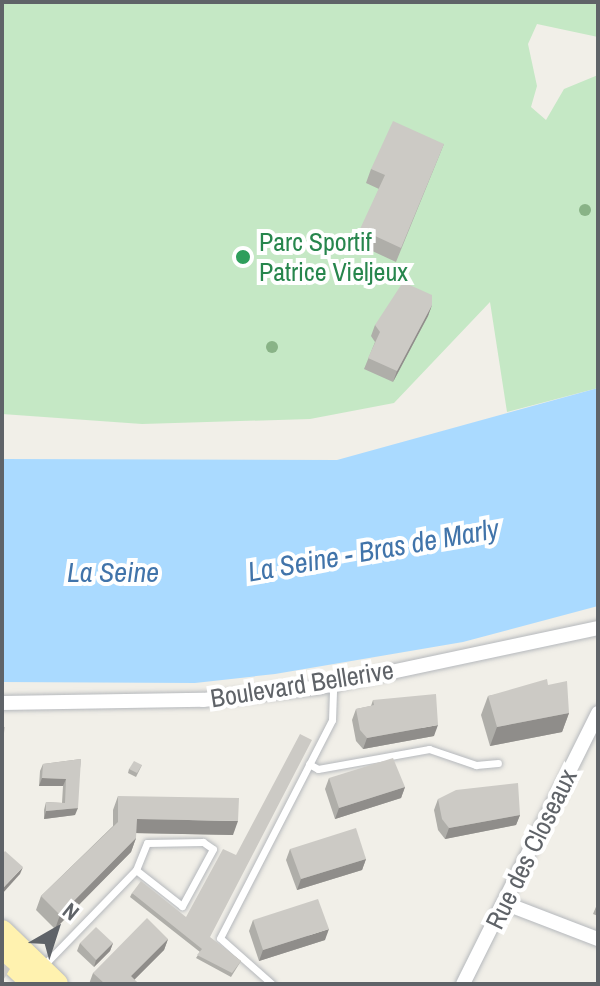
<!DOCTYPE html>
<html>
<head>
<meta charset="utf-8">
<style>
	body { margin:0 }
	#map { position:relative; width:600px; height:986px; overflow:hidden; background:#f1efe8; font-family:"Archivo Narrow",sans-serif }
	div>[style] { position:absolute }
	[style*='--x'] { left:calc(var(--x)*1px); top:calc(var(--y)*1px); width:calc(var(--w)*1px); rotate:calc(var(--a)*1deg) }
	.green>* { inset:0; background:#c5e8c5 }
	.water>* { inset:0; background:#aadaff }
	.roads { filter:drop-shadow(0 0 2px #b5b8bc) drop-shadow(0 0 2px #b5b8bc) }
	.service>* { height:7px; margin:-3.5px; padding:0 3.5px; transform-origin:3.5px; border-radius:3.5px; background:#fff }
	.minor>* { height:14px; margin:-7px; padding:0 7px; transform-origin:7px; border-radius:7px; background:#fff }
	.primary>* { height:22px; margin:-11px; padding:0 11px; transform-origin:11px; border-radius:11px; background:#fff2af }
	.trees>* { width:12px; height:12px; margin:-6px; border-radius:50%; background:#89b387 }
	.wall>* { inset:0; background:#afaea9 }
	.shaded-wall>* { inset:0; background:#8f8d8a }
	.building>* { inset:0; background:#cccac5 }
	.dots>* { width:22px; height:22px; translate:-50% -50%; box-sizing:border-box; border:4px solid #fff; border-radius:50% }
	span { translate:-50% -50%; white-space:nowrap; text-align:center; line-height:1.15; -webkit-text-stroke:8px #fff; paint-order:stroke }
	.leisure-label { font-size:26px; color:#27864d }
	.left { translate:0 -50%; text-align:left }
	.street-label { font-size:26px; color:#5f6368 }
	.water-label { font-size:28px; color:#4174aa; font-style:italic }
	.frame { position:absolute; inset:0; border:4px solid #5f6368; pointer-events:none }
	.north { position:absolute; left:16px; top:890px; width:80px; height:80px; -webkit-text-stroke:6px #fff; paint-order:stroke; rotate:39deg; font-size:22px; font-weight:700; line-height:32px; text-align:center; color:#5f6368 }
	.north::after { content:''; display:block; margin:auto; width:28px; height:36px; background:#5f6368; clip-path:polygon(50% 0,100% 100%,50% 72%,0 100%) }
</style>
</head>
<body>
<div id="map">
	<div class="green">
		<i style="clip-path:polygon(2px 2px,598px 2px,598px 37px,537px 24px,528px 44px,537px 86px,531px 107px,546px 120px,564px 89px,598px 75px,598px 388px,507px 412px,490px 302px,394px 403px,310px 419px,142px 424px,2px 414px)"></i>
	</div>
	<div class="water">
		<i style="clip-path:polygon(598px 388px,598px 606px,463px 642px,275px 674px,195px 683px,2px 682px,2px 459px,337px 460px)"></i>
	</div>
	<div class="roads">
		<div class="service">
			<i style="--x:309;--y:764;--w:10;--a:29"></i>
			<i style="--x:318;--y:769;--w:113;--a:-10.2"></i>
			<i style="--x:429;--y:749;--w:50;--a:18.8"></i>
			<i style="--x:476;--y:765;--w:22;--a:-5"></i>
			<i style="--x:42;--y:967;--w:135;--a:-45.9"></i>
			<i style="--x:136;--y:870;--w:29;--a:-68"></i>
			<i style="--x:147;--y:843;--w:56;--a:-1"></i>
			<i style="--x:203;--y:842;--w:12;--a:35"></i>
			<i style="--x:213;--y:849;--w:65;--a:118.5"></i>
			<i style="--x:182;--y:906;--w:58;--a:-142"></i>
			<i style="--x:272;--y:984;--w:69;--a:-138.5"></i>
			<i style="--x:220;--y:938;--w:245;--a:-62.8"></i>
			<i style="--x:332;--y:720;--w:34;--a:-88"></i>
		</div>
		<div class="minor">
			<i style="--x:2;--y:703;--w:201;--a:-0.9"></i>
			<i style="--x:203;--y:700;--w:119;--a:-6.3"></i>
			<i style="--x:321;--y:687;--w:283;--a:-12"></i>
			<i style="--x:504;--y:903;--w:101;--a:21"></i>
			<i style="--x:463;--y:984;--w:303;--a:-63.5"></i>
		</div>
		<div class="primary">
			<i style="--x:2;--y:931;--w:76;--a:43.9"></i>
			<i style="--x:2;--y:954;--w:43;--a:44.1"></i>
		</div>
	</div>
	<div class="trees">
		<i style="left:585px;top:210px"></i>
		<i style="left:272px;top:347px"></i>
	</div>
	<div class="wall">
		<i style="clip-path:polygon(444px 144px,396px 262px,355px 243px,379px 189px,366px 183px,371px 169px)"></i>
		<i style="clip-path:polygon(432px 305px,428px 316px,393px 382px,364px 369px,375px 342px,371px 336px,375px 325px)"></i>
		<i style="clip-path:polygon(548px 685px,569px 713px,562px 732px,490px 746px,481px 715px,488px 696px)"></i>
		<i style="clip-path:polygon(373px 700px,434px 736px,363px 749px,356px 741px,352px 720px,356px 709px,371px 706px)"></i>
		<i style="clip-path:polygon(81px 759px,75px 815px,44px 819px,44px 810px,46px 802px,62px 803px,63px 786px,39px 786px,40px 771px,43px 764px)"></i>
		<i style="clip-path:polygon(142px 765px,136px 777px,128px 773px,129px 769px)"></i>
		<i style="clip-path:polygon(329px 778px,405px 787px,401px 798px,335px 819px,325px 789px)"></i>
		<i style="clip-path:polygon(118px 796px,233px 835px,136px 833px,136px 838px,131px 852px,55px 929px,36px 910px,41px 896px,113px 826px,113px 810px)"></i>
		<i style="clip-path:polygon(438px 799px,520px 815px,516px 825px,445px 839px,438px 830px,434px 810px)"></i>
		<i style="clip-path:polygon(290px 849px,366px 859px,362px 870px,297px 890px,286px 860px)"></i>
		<i style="clip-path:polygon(132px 893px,210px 938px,241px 961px,231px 977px,196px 958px,200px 952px,130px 897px)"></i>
		<i style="clip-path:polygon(598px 902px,598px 916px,593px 914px)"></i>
		<i style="clip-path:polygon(253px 920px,325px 940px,259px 961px,249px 931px)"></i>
		<i style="clip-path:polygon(168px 939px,164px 950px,134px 980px,139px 984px,89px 984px,93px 973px)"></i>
		<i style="clip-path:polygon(80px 943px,113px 943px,110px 951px,94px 967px,77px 951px)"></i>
	</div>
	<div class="shaded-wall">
		<i style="clip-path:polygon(432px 305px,428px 316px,393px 382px,397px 371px)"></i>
		<i style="clip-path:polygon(569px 713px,562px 732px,490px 746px,497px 727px)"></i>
		<i style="clip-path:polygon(438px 725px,434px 736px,363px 749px,367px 738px)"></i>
		<i style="clip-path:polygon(42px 778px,66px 779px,63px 786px,39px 786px)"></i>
		<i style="clip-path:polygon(405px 787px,401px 798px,335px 819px,339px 808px)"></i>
		<i style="clip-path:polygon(78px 808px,75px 815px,44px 819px,46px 811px)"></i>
		<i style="clip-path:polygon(520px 815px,516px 825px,445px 839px,449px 828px)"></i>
		<i style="clip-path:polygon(137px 819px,238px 821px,233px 835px,132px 833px)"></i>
		<i style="clip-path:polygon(136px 838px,131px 852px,55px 929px,60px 915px)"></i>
		<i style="clip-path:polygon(366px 859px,362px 870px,297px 890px,301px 879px)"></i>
		<i style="clip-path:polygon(23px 867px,20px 874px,2px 894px,2px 889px)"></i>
		<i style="clip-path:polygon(329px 929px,325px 940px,259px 961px,263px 950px)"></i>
		<i style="clip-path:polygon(168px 939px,164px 950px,130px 984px,131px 976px)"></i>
		<i style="clip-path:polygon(113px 943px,110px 951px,94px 967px,96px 960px)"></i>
	</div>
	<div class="building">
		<i style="clip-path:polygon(393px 121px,444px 144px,401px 248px,360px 229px,385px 175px,371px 169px)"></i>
		<i style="clip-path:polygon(403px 282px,432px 295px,432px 305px,397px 371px,368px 358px,380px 332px,375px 325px)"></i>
		<i style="clip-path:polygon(547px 679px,548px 685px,567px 681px,569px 713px,497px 727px,488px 696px)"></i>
		<i style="clip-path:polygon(436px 694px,438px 725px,367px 738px,360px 730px,356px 709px,374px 705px,373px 700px)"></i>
		<i style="clip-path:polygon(2px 727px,5px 727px,2px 745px)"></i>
		<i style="clip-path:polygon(300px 734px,312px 740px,210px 937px,241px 961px,232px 973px,197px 955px,202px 949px,132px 893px,141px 881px,186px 917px,223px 849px,236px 855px)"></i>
		<i style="clip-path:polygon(393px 758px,405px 787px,339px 808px,329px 778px)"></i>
		<i style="clip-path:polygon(81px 759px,78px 808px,46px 811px,46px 802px,65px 803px,66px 779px,42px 778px,43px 764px)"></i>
		<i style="clip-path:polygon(134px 761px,142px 765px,137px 773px,129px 769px)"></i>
		<i style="clip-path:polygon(518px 783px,520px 815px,449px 828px,442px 819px,438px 799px,456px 790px)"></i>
		<i style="clip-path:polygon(118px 796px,239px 798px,238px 821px,137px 819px,136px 838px,60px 915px,41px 896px,118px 822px)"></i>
		<i style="clip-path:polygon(356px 828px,366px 859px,301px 879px,290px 849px)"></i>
		<i style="clip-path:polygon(5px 851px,23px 867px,2px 889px,2px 855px)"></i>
		<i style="clip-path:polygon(318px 899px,329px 929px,263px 950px,253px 920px)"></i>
		<i style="clip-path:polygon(147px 918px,168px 939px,131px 976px,139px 984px,105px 984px,93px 973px)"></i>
		<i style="clip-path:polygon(96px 927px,113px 943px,96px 960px,80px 943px)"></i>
		<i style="clip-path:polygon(2px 962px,10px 969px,2px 982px)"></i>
	</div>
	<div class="dots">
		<i style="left:243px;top:257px;background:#2e9e5b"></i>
	</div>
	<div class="leisure-label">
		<span class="left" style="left:259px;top:257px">Parc Sportif<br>Patrice Vieljeux</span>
	</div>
	<div class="street-label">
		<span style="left:302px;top:684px;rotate:-9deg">Boulevard Bellerive</span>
		<span style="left:531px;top:849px;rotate:-64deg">Rue des Closeaux</span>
	</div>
	<div class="water-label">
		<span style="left:373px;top:550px;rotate:-10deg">La Seine - Bras de Marly</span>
		<span style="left:113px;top:572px">La Seine</span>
	</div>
	<div class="frame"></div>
	<div class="north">N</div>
</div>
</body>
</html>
